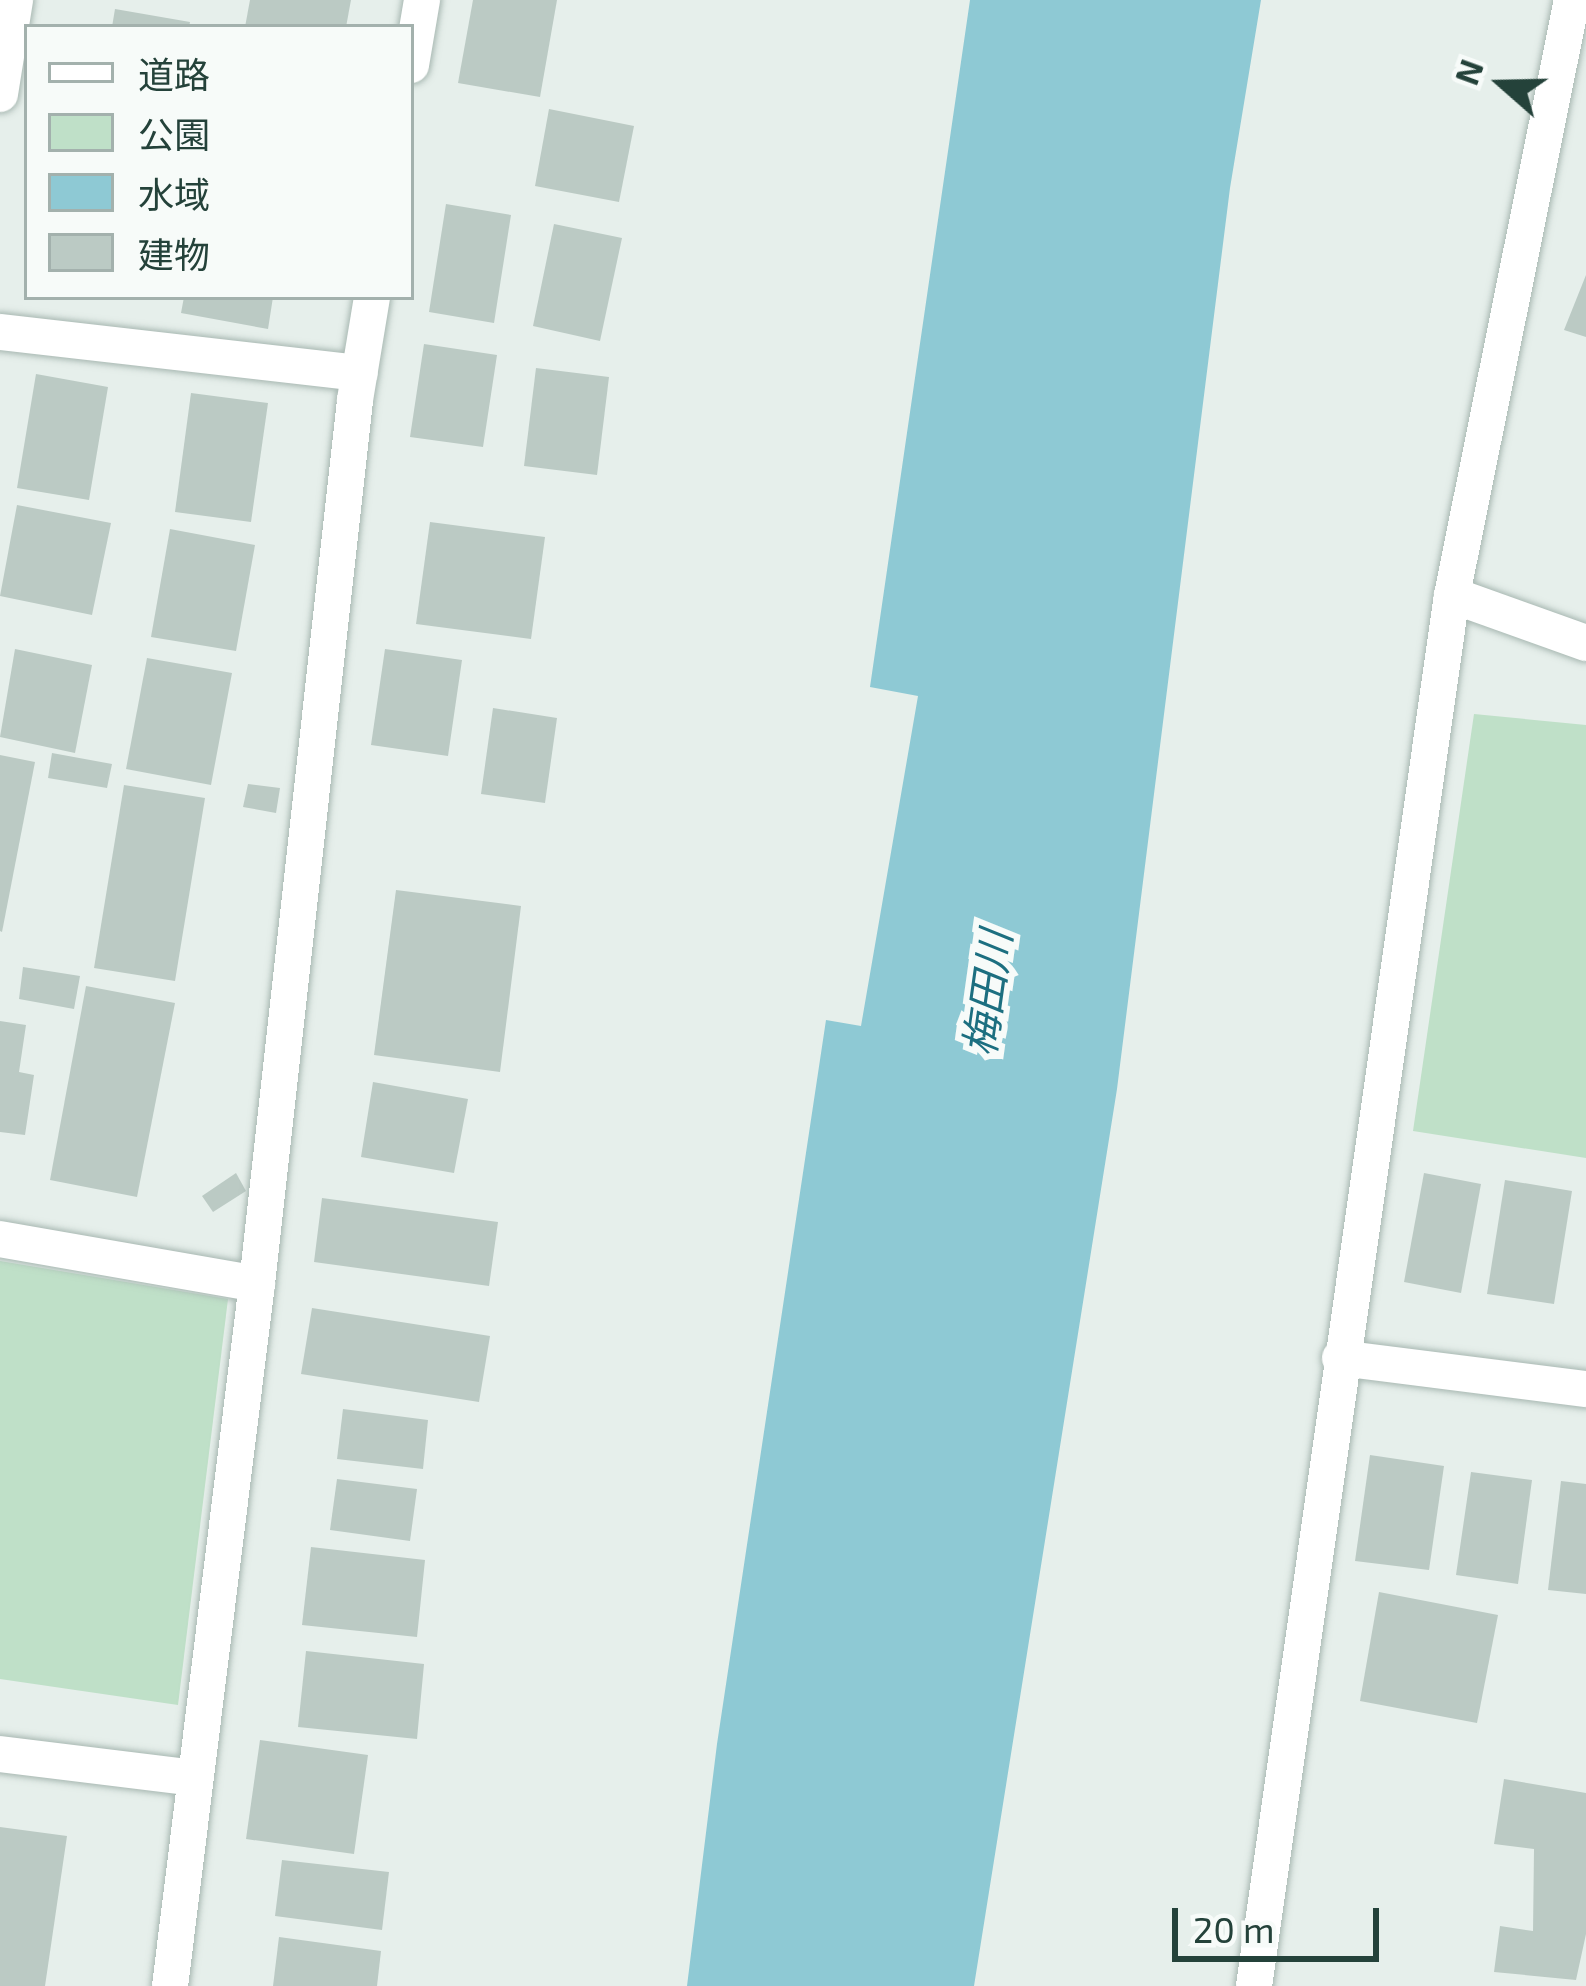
<!DOCTYPE html>
<html>
<head>
<meta charset="utf-8">
<style>
	body { margin:0 }
	#map { position:relative; width:1586px; height:1986px; overflow:hidden; background:#e6efeb; font-family:"Exo 2","Noto Sans JP",sans-serif }
	div>[style] { position:absolute }
	[style*='--x'] { left:calc(var(--x)*1px); top:calc(var(--y)*1px); width:calc(var(--w)*1px); rotate:calc(var(--a)*1deg) }
	.green>* { inset:0; background:#bfe0c8 }
	.water>* { inset:0; background:#8ec9d4 }
	.building>* { inset:0; background:#bbcac4 }
	.roads { filter:drop-shadow(0 0 3px #a8b8b2) drop-shadow(0 0 3px #a8b8b2) }
	.service>* { height:36px; margin:-18px; padding:0 18px; transform-origin:18px; border-radius:18px; background:#fff }
	.minor>* { height:36px; margin:-18px; padding:0 18px; transform-origin:18px; border-radius:18px; background:#fff }
	span { translate:-50% -50%; white-space:nowrap; text-align:center; line-height:1.15; -webkit-text-stroke:12px #f7fbf9; paint-order:stroke }
	.water-label { font-size:42px; color:#1c6f80; font-style:italic }
	.legend { position:absolute; left:24px; top:24px; width:390px; height:276px; box-sizing:border-box; background:#f7fbf9; border:3px solid #a3b1ad; margin:0; padding:15px 21px; list-style:none; font-size:36px; color:#24423a }
	.legend li { display:flex; align-items:center; gap:24px; height:60px }
	.legend b { width:60px; border:3px solid #a3b1ad }
	.north { position:absolute; left:1442px; top:24px; width:120px; height:120px; -webkit-text-stroke:9px #f7fbf9; paint-order:stroke; rotate:290deg; font-size:33px; font-weight:700; line-height:48px; text-align:center; color:#24423a }
	.north::after { content:''; display:block; margin:auto; width:42px; height:54px; background:#24423a; clip-path:polygon(50% 0,100% 100%,50% 72%,0 100%) }
	.scale { position:absolute; left:1172px; top:1908px; width:207px; height:54px; box-sizing:border-box; border:6px solid #24423a; border-top:0; padding-left:15px; font-size:36px; line-height:42px; white-space:nowrap; color:#24423a; -webkit-text-stroke:9px #f7fbf9; paint-order:stroke }
</style>
</head>
<body>
<div id="map">
	<div class="green">
		<i style="clip-path:polygon(1474px 714px,1586px 725px,1586px 1158px,1413px 1131px)"></i>
		<i style="clip-path:polygon(0 1261px,228px 1299px,178px 1705px,0 1679px)"></i>
	</div>
	<div class="water">
		<i style="clip-path:polygon(970px 0,1261px 0,1230px 188px,1117px 1089px,974px 1986px,687px 1986px,717px 1744px,826px 1020px,861px 1026px,918px 696px,870px 687px)"></i>
	</div>
	<div class="building">
		<i style="clip-path:polygon(250px 0,351px 0,346px 27px,245px 27px)"></i>
		<i style="clip-path:polygon(473px 0,557px 0,540px 97px,458px 83px)"></i>
		<i style="clip-path:polygon(115px 9px,190px 22px,189px 27px,112px 27px)"></i>
		<i style="clip-path:polygon(549px 109px,634px 126px,619px 202px,535px 186px)"></i>
		<i style="clip-path:polygon(446px 204px,511px 215px,494px 323px,429px 312px)"></i>
		<i style="clip-path:polygon(554px 224px,622px 238px,600px 341px,533px 326px)"></i>
		<i style="clip-path:polygon(1586px 275px,1586px 337px,1564px 330px)"></i>
		<i style="clip-path:polygon(184px 297px,273px 297px,268px 329px,181px 313px)"></i>
		<i style="clip-path:polygon(424px 344px,497px 355px,483px 447px,410px 437px)"></i>
		<i style="clip-path:polygon(536px 368px,609px 377px,597px 475px,524px 466px)"></i>
		<i style="clip-path:polygon(36px 374px,108px 387px,89px 500px,17px 488px)"></i>
		<i style="clip-path:polygon(191px 393px,268px 403px,251px 522px,175px 512px)"></i>
		<i style="clip-path:polygon(17px 505px,111px 523px,92px 615px,0 596px)"></i>
		<i style="clip-path:polygon(430px 522px,545px 537px,531px 639px,416px 624px)"></i>
		<i style="clip-path:polygon(170px 529px,255px 545px,236px 651px,151px 637px)"></i>
		<i style="clip-path:polygon(15px 649px,92px 665px,75px 753px,0 737px)"></i>
		<i style="clip-path:polygon(385px 649px,462px 660px,448px 756px,371px 745px)"></i>
		<i style="clip-path:polygon(147px 658px,232px 673px,211px 785px,126px 769px)"></i>
		<i style="clip-path:polygon(493px 708px,557px 718px,545px 803px,481px 794px)"></i>
		<i style="clip-path:polygon(52px 753px,112px 764px,107px 788px,48px 778px)"></i>
		<i style="clip-path:polygon(0 755px,35px 762px,2px 932px,0 931px)"></i>
		<i style="clip-path:polygon(248px 784px,280px 788px,276px 813px,243px 807px)"></i>
		<i style="clip-path:polygon(124px 785px,205px 798px,175px 981px,94px 968px)"></i>
		<i style="clip-path:polygon(396px 890px,521px 906px,500px 1072px,374px 1055px)"></i>
		<i style="clip-path:polygon(23px 967px,80px 976px,74px 1009px,19px 999px)"></i>
		<i style="clip-path:polygon(86px 986px,175px 1003px,137px 1197px,50px 1180px)"></i>
		<i style="clip-path:polygon(0 1021px,26px 1025px,19px 1072px,34px 1075px,25px 1135px,0 1132px)"></i>
		<i style="clip-path:polygon(373px 1082px,468px 1099px,454px 1173px,361px 1157px)"></i>
		<i style="clip-path:polygon(236px 1173px,246px 1191px,213px 1212px,202px 1196px)"></i>
		<i style="clip-path:polygon(1424px 1173px,1481px 1184px,1461px 1293px,1404px 1282px)"></i>
		<i style="clip-path:polygon(1505px 1180px,1572px 1191px,1554px 1304px,1487px 1294px)"></i>
		<i style="clip-path:polygon(322px 1198px,498px 1222px,489px 1286px,314px 1262px)"></i>
		<i style="clip-path:polygon(312px 1308px,490px 1336px,479px 1402px,301px 1374px)"></i>
		<i style="clip-path:polygon(343px 1409px,428px 1420px,423px 1469px,337px 1459px)"></i>
		<i style="clip-path:polygon(1370px 1455px,1444px 1466px,1429px 1570px,1355px 1561px)"></i>
		<i style="clip-path:polygon(1471px 1472px,1532px 1480px,1518px 1584px,1456px 1575px)"></i>
		<i style="clip-path:polygon(337px 1479px,417px 1489px,410px 1541px,330px 1530px)"></i>
		<i style="clip-path:polygon(1561px 1481px,1586px 1484px,1586px 1594px,1548px 1590px)"></i>
		<i style="clip-path:polygon(311px 1547px,425px 1560px,417px 1637px,302px 1625px)"></i>
		<i style="clip-path:polygon(1379px 1592px,1498px 1615px,1477px 1723px,1360px 1701px)"></i>
		<i style="clip-path:polygon(306px 1651px,424px 1664px,417px 1739px,298px 1727px)"></i>
		<i style="clip-path:polygon(260px 1740px,368px 1755px,354px 1854px,246px 1839px)"></i>
		<i style="clip-path:polygon(1504px 1779px,1586px 1793px,1586px 1934px,1576px 1980px,1494px 1972px,1500px 1926px,1533px 1931px,1534px 1849px,1494px 1844px)"></i>
		<i style="clip-path:polygon(0 1827px,67px 1836px,45px 1986px,0 1986px)"></i>
		<i style="clip-path:polygon(282px 1860px,389px 1872px,382px 1930px,275px 1916px)"></i>
		<i style="clip-path:polygon(279px 1937px,381px 1951px,377px 1986px,273px 1986px)"></i>
	</div>
	<div class="roads">
		<div class="service">
			<i style="--x:1340;--y:1358;--w:248;--a:7.2"></i>
		</div>
		<div class="minor">
			<i style="--x:411;--y:65;--w:66;--a:-80.4"></i>
			<i style="--x:0;--y:94;--w:95;--a:-80.9"></i>
			<i style="--x:0;--y:332;--w:362;--a:6.5"></i>
			<i style="--x:1452;--y:595;--w:142;--a:19.7"></i>
			<i style="--x:0;--y:1239;--w:261;--a:9.9"></i>
			<i style="--x:0;--y:1754;--w:196;--a:7"></i>
			<i style="--x:170;--y:1986;--w:707;--a:-82.94"></i>
			<i style="--x:257;--y:1284;--w:889;--a:-83.67"></i>
			<i style="--x:355;--y:400;--w:104;--a:-80.6"></i>
			<i style="--x:1254;--y:1986;--w:1405;--a:-81.9"></i>
			<i style="--x:1452;--y:595;--w:607;--a:-78.6"></i>
		</div>
	</div>
	<div class="water-label">
		<span style="left:986px;top:993px;rotate:-82deg">梅田川</span>
	</div>
	<ul class="legend">
	<li><b style="height:15px;background:#fff"></b>道路</li>
	<li><b style="height:33px;background:#bfe0c8"></b>公園</li>
	<li><b style="height:33px;background:#8ec9d4"></b>水域</li>
	<li><b style="height:33px;background:#bbcac4"></b>建物</li>
	</ul>
	<div class="north">N</div>
	<div class="scale">20 m</div>
</div>
</body>
</html>
